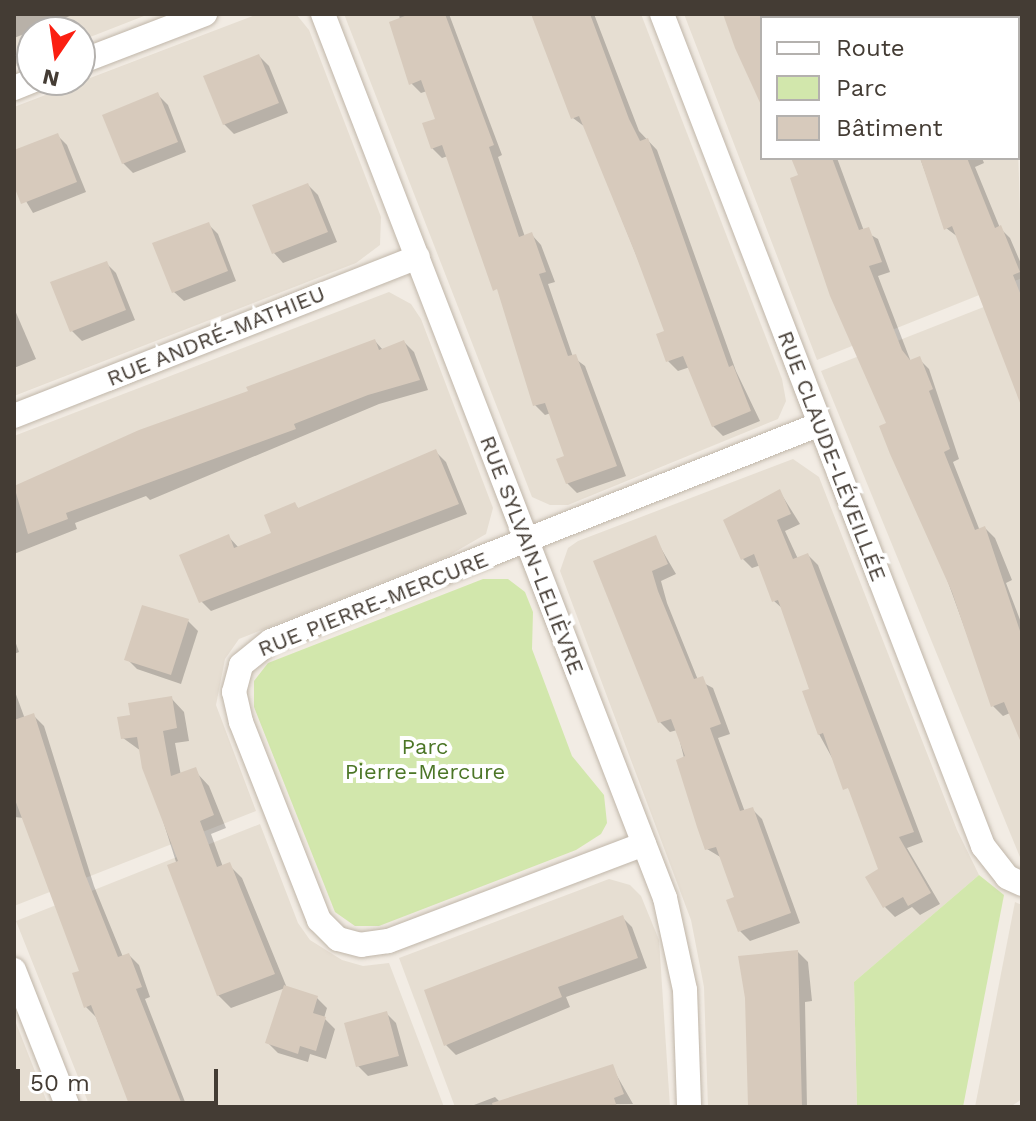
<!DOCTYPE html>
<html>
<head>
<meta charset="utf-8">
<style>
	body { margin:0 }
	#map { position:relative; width:1036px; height:1121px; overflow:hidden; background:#f2ece4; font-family:"Work Sans",sans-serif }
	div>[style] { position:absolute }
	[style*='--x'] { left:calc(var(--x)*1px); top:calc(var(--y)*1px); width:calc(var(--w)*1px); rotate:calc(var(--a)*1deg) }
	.residential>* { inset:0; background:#e6ded2 }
	.green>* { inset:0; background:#d2e7ac }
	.shadow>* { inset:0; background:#0003 }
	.building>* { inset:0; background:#d7cabc }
	.roads { filter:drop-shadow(0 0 2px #c0b6a9) drop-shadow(0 0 2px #c0b6a9) }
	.street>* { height:24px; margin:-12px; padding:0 12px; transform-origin:12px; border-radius:12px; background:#fff }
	span { translate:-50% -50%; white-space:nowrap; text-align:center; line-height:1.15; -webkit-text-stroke:8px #fff; paint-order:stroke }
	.street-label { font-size:22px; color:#443c34 }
	.park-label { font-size:22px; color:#4c7627 }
	.frame { position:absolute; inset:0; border:16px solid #443c34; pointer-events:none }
	.legend { position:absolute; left:760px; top:16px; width:260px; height:144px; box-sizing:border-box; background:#fff; border:2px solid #b4b1ae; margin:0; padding:10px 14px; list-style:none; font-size:24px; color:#443c34 }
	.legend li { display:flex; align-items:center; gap:16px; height:40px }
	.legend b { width:40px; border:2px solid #b4b1ae }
	.north { position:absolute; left:16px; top:16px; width:80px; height:80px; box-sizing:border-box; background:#fff; border:2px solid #b4b1ae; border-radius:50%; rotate:193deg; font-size:22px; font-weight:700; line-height:32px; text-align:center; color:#443c34 }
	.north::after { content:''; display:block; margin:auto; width:28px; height:36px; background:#fb1f11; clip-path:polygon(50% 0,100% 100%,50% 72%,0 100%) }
	.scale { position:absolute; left:16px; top:1069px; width:202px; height:36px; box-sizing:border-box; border:4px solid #443c34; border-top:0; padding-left:10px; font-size:24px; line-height:28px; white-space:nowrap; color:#443c34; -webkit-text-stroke:6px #fff; paint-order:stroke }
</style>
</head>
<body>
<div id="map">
	<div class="residential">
		<i style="clip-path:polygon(14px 14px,149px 14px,80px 41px,80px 32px,32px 32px,32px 60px,14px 67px)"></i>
		<i style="clip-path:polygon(258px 14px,296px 14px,309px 30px,381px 217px,380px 245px,356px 263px,14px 396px,14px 107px)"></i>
		<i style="clip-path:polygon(344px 14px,641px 14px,782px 379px,786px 401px,778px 419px,568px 505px,550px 505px,532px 497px)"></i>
		<i style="clip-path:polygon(684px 14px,968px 14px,969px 18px,762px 18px,762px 158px,1018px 158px,1018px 145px,1022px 278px,817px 360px)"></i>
		<i style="clip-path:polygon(389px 292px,411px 304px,421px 319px,493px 508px,486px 534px,448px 556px,239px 639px,225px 659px,216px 705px,256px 811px,14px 906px,14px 436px)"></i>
		<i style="clip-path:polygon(1022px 292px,1022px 862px,821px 371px)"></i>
		<i style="clip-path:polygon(793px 459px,819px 477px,957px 830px,979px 875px,854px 982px,857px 1107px,708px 1107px,704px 987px,691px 920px,560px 571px,568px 548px,578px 541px)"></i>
		<i style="clip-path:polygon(260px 824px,298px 923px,310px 940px,342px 960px,363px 966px,389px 963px,444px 1107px,90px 1107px,16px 921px)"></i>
		<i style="clip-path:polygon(609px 879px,630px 885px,641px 896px,659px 940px,670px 1107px,455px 1107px,399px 958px)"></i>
		<i style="clip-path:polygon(1015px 902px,1022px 905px,1022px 1099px,1010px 1107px,975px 1107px)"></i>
		<i style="clip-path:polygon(14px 1018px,49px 1107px,14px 1107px)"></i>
	</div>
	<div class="green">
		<i style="clip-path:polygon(483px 579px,508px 579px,525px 592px,533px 612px,532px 649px,572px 756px,604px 795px,607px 823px,601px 834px,576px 850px,379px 926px,355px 926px,335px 912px,254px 707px,254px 681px,268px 663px)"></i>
		<i style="clip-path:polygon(979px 875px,1004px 895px,963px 1107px,857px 1107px,854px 982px)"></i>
	</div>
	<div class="shadow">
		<i style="clip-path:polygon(14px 14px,75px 14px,14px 38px)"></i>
		<i style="clip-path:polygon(399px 14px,449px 14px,502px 155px,498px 157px,525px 237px,532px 235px,541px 245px,555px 282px,548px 284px,573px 357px,585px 366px,626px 476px,577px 493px,567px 483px,567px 457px,551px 413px,545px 415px,535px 405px,501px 296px,448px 156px,442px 158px,432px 148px,438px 120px,427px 91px,421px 93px,411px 83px)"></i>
		<i style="clip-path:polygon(546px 14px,594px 14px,639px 131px,657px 150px,736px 371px,760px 421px,723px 436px,713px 426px,690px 367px,678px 371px,668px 361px,667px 332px,585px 127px,573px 118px)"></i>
		<i style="clip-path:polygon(727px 14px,779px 14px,780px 18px,762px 18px,762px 104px)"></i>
		<i style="clip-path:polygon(873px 14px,929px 14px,931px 18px,874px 18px)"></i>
		<i style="clip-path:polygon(259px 56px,269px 66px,288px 113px,234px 134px,224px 124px)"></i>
		<i style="clip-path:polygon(158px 95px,168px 105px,186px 152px,133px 173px,123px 163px)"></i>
		<i style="clip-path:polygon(57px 135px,67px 145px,86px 192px,33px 213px,14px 181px,14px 152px)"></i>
		<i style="clip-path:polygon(794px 158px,837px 158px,864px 231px,878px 239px,890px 272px,878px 276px,911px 362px,919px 359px,929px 369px,959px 459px,953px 462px,980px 531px,985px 528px,995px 538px,1012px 580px,1006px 583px,1022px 625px,1022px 729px,1010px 713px,1003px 716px,993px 706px)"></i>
		<i style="clip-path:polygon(920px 158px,982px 158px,984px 163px,975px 167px,1000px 228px,1010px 238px,1022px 266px,1022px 402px,958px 237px,946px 228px)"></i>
		<i style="clip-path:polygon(308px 185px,318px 195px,337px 242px,283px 263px,274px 253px)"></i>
		<i style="clip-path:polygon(208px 224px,218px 234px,236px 281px,184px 301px,174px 292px)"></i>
		<i style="clip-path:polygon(106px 263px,116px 273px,135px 320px,82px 341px,72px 331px)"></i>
		<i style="clip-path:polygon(14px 308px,36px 359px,14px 368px)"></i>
		<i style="clip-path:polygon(375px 341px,383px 350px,404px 342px,414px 352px,428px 390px,379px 404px,150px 500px,146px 496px,75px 523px,77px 529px,14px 554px,14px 488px)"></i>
		<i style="clip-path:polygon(436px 452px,446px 462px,467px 514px,211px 611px,201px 601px,228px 536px,239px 548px,274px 534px,295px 505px,300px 510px)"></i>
		<i style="clip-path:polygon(780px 492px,800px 524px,785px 531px,798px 559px,808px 555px,818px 565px,923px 842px,907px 848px,940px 904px,920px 915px,912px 907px,895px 917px,885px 907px,881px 870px,854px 798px,819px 734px,812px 690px,784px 610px,774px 601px,761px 565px,752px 568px,742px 558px)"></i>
		<i style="clip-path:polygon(655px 538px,676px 574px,661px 581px,667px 603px,698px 680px,713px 688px,730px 734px,718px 738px,745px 812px,752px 809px,762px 819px,800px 923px,750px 941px,740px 931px,736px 898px,722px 858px,707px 849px,677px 730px,670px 732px,660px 722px,596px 562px)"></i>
		<i style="clip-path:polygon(188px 621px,198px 631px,181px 684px,137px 669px,127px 659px)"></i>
		<i style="clip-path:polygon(14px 638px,19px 652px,14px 654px)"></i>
		<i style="clip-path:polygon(14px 689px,25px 719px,34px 716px,44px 726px,94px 886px,123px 957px,129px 955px,139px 965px,150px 997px,145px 999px,187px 1107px,131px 1107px,96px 1017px,86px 1007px,82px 972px,24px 818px,14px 817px)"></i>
		<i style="clip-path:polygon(171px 698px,184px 712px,189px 741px,175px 743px,181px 776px,196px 772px,209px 786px,226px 828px,211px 834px,223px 867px,229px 865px,242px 878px,287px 988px,317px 998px,327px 1008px,324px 1018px,335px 1029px,326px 1059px,310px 1054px,308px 1062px,278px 1053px,268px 1043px,285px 988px,231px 1008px,218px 995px,141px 751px,123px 738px,133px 716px)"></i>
		<i style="clip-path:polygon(622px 917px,632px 927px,647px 968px,566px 997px,570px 1007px,456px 1055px,446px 1045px)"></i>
		<i style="clip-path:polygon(798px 952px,808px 962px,812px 1001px,805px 1002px,807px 1107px,750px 1107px,747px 998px)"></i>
		<i style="clip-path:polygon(386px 1013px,396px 1023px,408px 1066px,368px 1076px,358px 1066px)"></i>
		<i style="clip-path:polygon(612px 1067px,633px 1104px,474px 1105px,495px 1097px,500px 1102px)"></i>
	</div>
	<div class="building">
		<i style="clip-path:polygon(410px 14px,445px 14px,494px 145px,489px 147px,519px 237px,532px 232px,546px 272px,539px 274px,568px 356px,576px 354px,617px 466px,566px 484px,556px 459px,564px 456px,545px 403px,533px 406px,497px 289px,493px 291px,442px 145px,431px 149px,422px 123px,435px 119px,421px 80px,409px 85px,389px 22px)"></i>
		<i style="clip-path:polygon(531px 14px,590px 14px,629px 119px,640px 141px,648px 138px,729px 367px,733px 365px,751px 411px,712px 427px,683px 356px,666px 362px,656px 334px,664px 331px,635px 253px,579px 116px,571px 119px)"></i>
		<i style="clip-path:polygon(723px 14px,762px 14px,762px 107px,735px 48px)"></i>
		<i style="clip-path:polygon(259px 54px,279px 103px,223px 125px,203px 76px)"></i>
		<i style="clip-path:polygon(158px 92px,178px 142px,122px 164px,102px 115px)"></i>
		<i style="clip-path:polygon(58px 133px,77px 182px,21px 204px,14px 186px,14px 150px)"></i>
		<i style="clip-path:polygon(791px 158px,832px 158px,859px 230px,869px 227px,882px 262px,869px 266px,902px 350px,910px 360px,920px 356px,933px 389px,929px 391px,950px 449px,944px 452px,975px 530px,985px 526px,1022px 637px,1022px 745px,1004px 702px,991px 707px,952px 592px,890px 454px,879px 426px,886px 423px,830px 296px,790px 178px,798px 175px)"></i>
		<i style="clip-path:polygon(920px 158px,967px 158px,995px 228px,1001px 225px,1020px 272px,1013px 275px,1022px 298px,1022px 408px,952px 226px,944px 230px)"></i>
		<i style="clip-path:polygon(308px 183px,328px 232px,272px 254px,252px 205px)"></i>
		<i style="clip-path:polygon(209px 222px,228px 271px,172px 293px,152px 243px)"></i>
		<i style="clip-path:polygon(107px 261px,126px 310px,70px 332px,50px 282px)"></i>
		<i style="clip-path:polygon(375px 339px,379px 350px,404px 340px,420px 380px,368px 395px,294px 424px,296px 429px,66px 513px,68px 519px,28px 534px,14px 486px,139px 430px,248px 391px,246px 387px)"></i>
		<i style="clip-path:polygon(436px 449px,459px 504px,199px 603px,179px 555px,229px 534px,234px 548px,271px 533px,264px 515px,295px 502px,298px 508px)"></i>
		<i style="clip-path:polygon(780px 489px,791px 514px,777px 520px,793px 559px,808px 553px,914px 832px,899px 837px,931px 893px,908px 906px,903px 897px,883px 908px,865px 877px,878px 869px,848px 788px,843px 790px,823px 733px,818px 735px,802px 691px,809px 689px,778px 600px,772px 602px,754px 554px,741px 560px,723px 520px)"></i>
		<i style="clip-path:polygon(656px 535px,668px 564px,652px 571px,658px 591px,694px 679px,703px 676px,721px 724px,710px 728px,740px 811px,753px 807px,791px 913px,738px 932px,726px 900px,734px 897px,716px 847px,705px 850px,697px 827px,676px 760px,685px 756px,671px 719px,658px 723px,593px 561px)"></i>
		<i style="clip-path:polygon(142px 605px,189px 619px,171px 675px,124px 660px)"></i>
		<i style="clip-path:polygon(172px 696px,177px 728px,163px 731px,171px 776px,196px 767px,214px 815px,200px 821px,217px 867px,230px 862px,275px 974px,217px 996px,167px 865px,178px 861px,142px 768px,137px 737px,121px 739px,117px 717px,130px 715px,128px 703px)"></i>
		<i style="clip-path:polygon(34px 713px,85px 874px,118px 957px,129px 953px,142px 987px,136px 989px,183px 1107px,130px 1107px,91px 1005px,84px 1008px,72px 973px,79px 971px,14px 797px,14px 720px)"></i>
		<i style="clip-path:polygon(623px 915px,638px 958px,558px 987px,562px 997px,444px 1046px,424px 990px)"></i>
		<i style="clip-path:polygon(798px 950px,802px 1107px,748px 1106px,745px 998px,738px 956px)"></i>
		<i style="clip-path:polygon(284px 985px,318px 996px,313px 1013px,326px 1017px,316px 1051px,300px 1046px,298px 1054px,265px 1043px)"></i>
		<i style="clip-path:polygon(387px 1011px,399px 1056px,356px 1067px,344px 1023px)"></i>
		<i style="clip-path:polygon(613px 1064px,624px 1094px,614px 1098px,617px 1107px,493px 1107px,492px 1103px)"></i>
	</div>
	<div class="roads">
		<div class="street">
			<i style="--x:323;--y:14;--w:948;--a:68.85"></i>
			<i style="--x:665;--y:898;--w:94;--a:77.7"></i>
			<i style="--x:685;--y:990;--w:117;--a:88"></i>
			<i style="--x:662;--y:14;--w:892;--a:68.9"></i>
			<i style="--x:983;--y:846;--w:39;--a:52"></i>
			<i style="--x:1007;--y:877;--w:17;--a:25"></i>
			<i style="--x:986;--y:14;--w:4;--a:63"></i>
			<i style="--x:1018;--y:37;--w:4;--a:-27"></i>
			<i style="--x:80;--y:62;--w:134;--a:-21"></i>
			<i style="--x:14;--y:88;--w:22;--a:-22"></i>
			<i style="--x:1018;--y:96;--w:12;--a:70"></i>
			<i style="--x:14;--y:416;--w:434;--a:-21.5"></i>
			<i style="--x:644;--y:844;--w:274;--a:159.2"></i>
			<i style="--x:388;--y:941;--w:27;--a:172"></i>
			<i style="--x:361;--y:945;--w:24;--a:-165"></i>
			<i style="--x:338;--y:939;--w:27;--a:-135"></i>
			<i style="--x:319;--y:920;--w:213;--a:-111.5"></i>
			<i style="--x:241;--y:722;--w:31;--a:-103"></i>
			<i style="--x:234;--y:692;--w:28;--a:-75"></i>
			<i style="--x:241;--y:665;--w:38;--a:-39"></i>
			<i style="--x:271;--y:641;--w:590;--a:-21.57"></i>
			<i style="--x:14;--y:970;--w:147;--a:68.5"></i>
		</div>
	</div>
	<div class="street-label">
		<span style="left:216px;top:336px;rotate:-22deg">RUE ANDRÉ-MATHIEU</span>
		<span style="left:832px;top:456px;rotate:69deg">RUE CLAUDE-LÉVEILLÉE</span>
		<span style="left:532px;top:555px;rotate:69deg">RUE SYLVAIN-LELIÈVRE</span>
		<span style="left:373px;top:604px;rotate:-22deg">RUE PIERRE-MERCURE</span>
	</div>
	<div class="park-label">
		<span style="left:425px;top:759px">Parc<br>Pierre-Mercure</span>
	</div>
	<div class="frame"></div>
	<ul class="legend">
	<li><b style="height:10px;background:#fff"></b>Route</li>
	<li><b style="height:22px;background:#d2e7ac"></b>Parc</li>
	<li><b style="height:22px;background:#d7cabc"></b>Bâtiment</li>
	</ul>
	<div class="north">N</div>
	<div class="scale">50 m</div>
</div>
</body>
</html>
